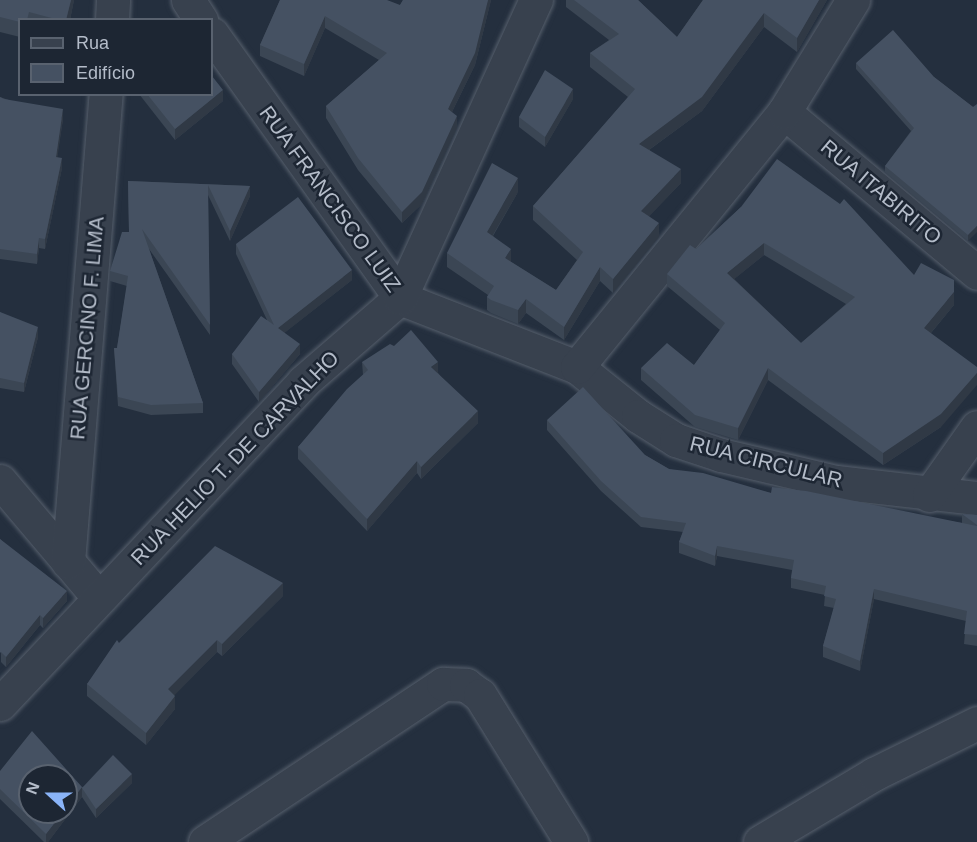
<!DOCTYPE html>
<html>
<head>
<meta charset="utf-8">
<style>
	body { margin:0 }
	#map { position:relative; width:977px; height:842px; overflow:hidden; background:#242f3e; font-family:Helvetica,sans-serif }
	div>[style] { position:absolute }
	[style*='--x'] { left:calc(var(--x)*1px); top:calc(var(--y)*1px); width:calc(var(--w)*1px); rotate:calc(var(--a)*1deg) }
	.roads { filter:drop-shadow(0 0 2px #565f6c) drop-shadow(0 0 2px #565f6c) }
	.minor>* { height:33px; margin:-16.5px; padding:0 16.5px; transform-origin:16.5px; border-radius:16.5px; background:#38414e }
	.wall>* { inset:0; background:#3b4654 }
	.shaded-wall>* { inset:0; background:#303945 }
	.building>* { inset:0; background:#455162 }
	span { translate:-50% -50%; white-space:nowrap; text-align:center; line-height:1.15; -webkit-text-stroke:5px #1d2633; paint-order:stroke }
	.street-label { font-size:21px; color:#b4bcc9 }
	.legend { position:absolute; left:18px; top:18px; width:195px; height:78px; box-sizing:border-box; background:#1d2633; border:2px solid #59626f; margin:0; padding:8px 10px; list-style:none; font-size:18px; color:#b4bcc9 }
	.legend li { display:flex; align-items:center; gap:12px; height:30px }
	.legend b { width:30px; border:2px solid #59626f }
	.north { position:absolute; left:18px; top:764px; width:60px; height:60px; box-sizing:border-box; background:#1d2633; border:2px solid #59626f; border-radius:50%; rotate:291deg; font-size:16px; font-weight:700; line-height:24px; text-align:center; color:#b4bcc9 }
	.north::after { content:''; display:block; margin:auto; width:21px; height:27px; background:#8ab4f8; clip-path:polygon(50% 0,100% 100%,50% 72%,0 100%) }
</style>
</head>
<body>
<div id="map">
	<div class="roads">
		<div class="minor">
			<i style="--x:188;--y:0;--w:24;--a:57"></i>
			<i style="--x:112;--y:20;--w:20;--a:-87"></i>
			<i style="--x:212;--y:34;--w:324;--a:54.5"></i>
			<i style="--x:400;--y:298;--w:190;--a:21.3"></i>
			<i style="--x:577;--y:367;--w:78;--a:38.8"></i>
			<i style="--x:638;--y:416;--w:45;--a:32.3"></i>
			<i style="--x:676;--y:440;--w:47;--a:18.4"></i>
			<i style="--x:721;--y:455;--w:118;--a:13.2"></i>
			<i style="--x:836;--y:482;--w:142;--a:6.5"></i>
			<i style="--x:784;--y:112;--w:251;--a:39.8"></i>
			<i style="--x:577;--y:367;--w:328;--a:-50.9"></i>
			<i style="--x:784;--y:112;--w:132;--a:-58.4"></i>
			<i style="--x:0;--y:481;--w:153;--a:49.8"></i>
			<i style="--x:929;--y:495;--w:83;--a:-54.8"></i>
			<i style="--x:68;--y:562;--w:470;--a:-85.4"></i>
			<i style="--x:0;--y:704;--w:442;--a:-46.7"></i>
			<i style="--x:303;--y:382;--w:128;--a:-40.9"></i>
			<i style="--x:400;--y:298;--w:328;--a:-65.5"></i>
			<i style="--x:205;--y:842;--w:286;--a:-33.6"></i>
			<i style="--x:443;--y:684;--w:23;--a:2"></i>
			<i style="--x:466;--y:685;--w:17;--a:36"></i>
			<i style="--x:480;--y:695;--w:173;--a:58.2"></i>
			<i style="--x:760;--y:842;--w:133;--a:-30.8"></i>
			<i style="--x:874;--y:774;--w:115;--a:-26.3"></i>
		</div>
	</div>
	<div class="wall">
		<i style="clip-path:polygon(0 0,74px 0,70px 20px,20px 20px,20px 37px,0 32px)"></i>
		<i style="clip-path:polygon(280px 0,400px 5px,403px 0,491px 0,475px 65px,452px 112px,457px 128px,422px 204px,402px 223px,358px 170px,326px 118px,326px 106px,379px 60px,325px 28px,304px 76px,260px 56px,260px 45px)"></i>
		<i style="clip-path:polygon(566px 0,638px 0,677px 37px,703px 0,827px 0,797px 52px,764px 27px,702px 111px,649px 150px,681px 183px,649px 216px,659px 237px,613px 293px,600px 281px,564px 340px,526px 313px,518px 324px,491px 313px,487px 310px,487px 297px,488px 295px,447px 267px,447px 253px,518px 192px,493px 236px,511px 262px,556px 290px,577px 260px,533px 220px,533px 206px,628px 97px,590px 67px,590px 53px,609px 40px,566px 7px)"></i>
		<i style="clip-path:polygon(856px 63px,934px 77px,973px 107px,968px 241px,885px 172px,885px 166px,911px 131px,856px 69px)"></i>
		<i style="clip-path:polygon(139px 94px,212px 94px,223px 101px,175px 140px)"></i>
		<i style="clip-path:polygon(0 97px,63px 119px,57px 157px,62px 168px,45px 249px,39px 248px,37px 264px,0 259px)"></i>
		<i style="clip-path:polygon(573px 99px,545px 147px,519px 127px,519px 117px)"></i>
		<i style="clip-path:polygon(128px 181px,250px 186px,250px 196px,230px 241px,208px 195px,210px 335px,149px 249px,203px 403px,203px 413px,151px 415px,118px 406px,114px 348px,117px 348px,127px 286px,110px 281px,110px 271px,129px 232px)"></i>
		<i style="clip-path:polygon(evenodd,741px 207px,914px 275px,954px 305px,931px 333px,941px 427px,883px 465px,768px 380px,738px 440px,695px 427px,641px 380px,641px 368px,694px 365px,720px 330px,667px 286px,667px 274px,696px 249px,741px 207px,764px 255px,846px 304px,801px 343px,734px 279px,764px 255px)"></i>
		<i style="clip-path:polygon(236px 244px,352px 280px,284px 333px,300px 354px,259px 402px,232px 364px,232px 354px,267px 320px,236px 254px)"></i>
		<i style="clip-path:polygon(0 312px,38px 337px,24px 392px,0 388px)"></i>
		<i style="clip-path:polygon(362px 362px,438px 373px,478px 423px,421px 479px,417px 473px,367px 531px,298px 459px,298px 447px,363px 375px)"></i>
		<i style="clip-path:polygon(547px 420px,645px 455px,669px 469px,771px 493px,962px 523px,962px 514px,977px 515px,977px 646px,964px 644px,966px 621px,874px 599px,860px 671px,823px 657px,823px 646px,834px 608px,824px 606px,825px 595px,791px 588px,791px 578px,792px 570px,717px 556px,715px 566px,679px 553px,679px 542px,683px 532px,641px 527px,601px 491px,547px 430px)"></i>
		<i style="clip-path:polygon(0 539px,67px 601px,43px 628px,40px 625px,6px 667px,1px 662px)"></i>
		<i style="clip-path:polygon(283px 596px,222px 656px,217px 652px,174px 695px,175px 709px,146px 745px,87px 696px,87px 684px,119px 643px)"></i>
		<i style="clip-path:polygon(0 771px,82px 787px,132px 783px,96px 818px,82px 797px,48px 842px,44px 842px,0 799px)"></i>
	</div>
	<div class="shaded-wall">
		<i style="clip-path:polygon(71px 0,74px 0,70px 20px,66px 20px)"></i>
		<i style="clip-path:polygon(488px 0,491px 0,475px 65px,448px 120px,448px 109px)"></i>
		<i style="clip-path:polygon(819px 0,827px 0,797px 52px,797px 38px)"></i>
		<i style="clip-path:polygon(764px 13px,764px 27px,702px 111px,639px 157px,639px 144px)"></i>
		<i style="clip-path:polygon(325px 16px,325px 28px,304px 76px,304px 64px)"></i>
		<i style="clip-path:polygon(573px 89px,573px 99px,545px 147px,545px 137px)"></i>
		<i style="clip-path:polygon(223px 90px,223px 101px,175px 140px,175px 129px)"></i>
		<i style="clip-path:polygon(63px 109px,63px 119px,56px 167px,56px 157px)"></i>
		<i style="clip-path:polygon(457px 116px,457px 128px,422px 204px,402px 223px,402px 212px)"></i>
		<i style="clip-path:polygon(62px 158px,62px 168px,45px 249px,45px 239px)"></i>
		<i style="clip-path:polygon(681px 169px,681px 183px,641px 225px,641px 211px)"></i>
		<i style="clip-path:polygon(518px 178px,518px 192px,487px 245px,487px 232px)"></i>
		<i style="clip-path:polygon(250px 186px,250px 196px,230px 241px,230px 231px)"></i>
		<i style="clip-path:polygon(659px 223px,659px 237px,613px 293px,613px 279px)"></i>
		<i style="clip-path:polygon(977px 226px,977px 232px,968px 241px,968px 235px)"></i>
		<i style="clip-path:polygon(39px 238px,39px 248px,37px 264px,37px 254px)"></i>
		<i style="clip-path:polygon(764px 243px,764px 255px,727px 285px,727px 273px)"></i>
		<i style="clip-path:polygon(511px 249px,511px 263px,505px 258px)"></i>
		<i style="clip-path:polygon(600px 267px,600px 281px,564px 340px,564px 327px)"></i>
		<i style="clip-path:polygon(352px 270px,352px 280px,278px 338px,278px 328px)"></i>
		<i style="clip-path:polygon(954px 292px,954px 305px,924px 341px,924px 328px)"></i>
		<i style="clip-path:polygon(526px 299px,526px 313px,518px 324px,518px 310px)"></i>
		<i style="clip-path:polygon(38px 327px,38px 337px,24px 392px,24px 383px)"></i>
		<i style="clip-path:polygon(300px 344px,300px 354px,259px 402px,259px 392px)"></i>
		<i style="clip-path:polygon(438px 362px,438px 374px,431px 367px)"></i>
		<i style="clip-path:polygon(768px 368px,768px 380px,738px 440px,738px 428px)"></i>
		<i style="clip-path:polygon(977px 373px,977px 385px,941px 427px,883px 465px,883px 453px)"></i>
		<i style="clip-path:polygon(478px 411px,478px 423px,421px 479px,421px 467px)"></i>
		<i style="clip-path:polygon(417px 461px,417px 473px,367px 531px,367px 519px)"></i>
		<i style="clip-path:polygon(717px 546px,717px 556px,715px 566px,715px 556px)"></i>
		<i style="clip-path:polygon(283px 583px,283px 596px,222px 656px,222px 644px)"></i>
		<i style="clip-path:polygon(874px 589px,874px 599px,860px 671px,860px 661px)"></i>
		<i style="clip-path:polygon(67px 591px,67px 601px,43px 628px,43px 618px)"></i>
		<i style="clip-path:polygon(40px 615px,40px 625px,6px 667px,6px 657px)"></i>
		<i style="clip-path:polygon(217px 640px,217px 652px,168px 702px,168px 689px)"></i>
		<i style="clip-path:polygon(175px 696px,175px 709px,146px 745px,146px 733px)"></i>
		<i style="clip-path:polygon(132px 774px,132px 783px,96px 818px,96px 809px)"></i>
		<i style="clip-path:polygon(82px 787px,82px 797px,48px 842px,46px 842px,46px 834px,63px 812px,66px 812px,66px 808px)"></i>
	</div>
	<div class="building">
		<i style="clip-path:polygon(0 0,71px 0,66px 20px,59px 20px,29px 12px,27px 20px,20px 20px,20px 22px,0 17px)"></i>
		<i style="clip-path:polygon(280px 0,387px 0,400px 5px,403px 0,488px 0,475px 53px,448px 109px,457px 116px,422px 192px,402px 212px,358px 158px,326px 106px,387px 53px,325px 16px,304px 64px,260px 45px)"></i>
		<i style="clip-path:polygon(574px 0,638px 0,677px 37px,703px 0,819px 0,797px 38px,764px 13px,702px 97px,639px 144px,681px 169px,641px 211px,659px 223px,613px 279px,600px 267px,564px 327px,526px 299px,518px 310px,491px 300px,487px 297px,494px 286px,447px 253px,492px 163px,518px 178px,487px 232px,511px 249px,505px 258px,556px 290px,583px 252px,533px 206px,635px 89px,590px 53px,619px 34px)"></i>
		<i style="clip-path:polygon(893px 30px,934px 77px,973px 107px,977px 104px,977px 226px,968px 235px,885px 166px,914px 128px,856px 63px)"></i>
		<i style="clip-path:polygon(545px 70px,573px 89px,545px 137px,519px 117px)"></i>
		<i style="clip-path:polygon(212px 76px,223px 90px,175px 129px,147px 94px,212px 94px)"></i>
		<i style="clip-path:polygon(0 97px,4px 99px,63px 109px,56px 157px,62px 158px,45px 239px,39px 238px,37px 254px,0 249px)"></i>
		<i style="clip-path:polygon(evenodd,777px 159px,840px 204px,844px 199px,914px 275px,921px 263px,954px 280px,954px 292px,924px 328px,977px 367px,977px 373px,941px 414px,883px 453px,768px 368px,738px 428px,695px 415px,641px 368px,667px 343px,694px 365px,725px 323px,667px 274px,690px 245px,696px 249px,741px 207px,777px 159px,764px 243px,855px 297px,801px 343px,727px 273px,764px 243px)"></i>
		<i style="clip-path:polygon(128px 181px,250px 186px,230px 231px,208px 185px,210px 325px,142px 229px,203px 403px,151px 405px,118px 397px,114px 348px,117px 348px,128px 276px,110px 271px,122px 232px,129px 232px)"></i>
		<i style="clip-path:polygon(298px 197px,352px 270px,278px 328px,300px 344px,259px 392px,232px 354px,261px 316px,274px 325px,236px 244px)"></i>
		<i style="clip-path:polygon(0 312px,38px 327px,24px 383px,0 378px)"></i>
		<i style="clip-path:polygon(411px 330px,438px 362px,431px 367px,478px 411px,421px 467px,417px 461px,367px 519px,298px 447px,347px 389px,368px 370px,362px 362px,390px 344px,394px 346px)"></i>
		<i style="clip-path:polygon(583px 387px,645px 455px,669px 469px,703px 473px,771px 493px,772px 487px,806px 491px,977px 526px,977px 635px,964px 634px,967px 611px,874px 589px,860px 661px,823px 646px,836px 599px,824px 596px,826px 586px,791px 578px,794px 560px,717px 546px,715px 556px,679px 542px,686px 523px,641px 517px,601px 481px,547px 420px)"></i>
		<i style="clip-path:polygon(962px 514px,977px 515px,977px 525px)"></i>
		<i style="clip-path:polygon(0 539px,67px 591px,43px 618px,40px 615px,6px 657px,1px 652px,0 653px)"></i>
		<i style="clip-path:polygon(215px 546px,283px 583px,222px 644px,217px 640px,168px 689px,175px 696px,146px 733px,87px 684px,117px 640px,119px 643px)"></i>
		<i style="clip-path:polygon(32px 731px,82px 787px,66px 808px,66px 776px,30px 776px,30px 812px,63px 812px,46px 834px,0 789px,0 771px)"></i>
		<i style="clip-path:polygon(113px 755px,132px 774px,96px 809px,82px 788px)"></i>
	</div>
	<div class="street-label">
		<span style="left:881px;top:192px;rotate:40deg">RUA ITABIRITO</span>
		<span style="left:330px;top:199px;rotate:54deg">RUA FRANCISCO LUIZ</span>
		<span style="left:87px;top:328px;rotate:-85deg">RUA GERCINO F. LIMA</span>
		<span style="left:235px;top:458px;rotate:-46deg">RUA HELIO T. DE CARVALHO</span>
		<span style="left:766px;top:462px;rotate:14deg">RUA CIRCULAR</span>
	</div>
	<ul class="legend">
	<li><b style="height:8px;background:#38414e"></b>Rua</li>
	<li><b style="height:16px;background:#455162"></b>Edifício</li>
	</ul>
	<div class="north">N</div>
</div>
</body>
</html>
